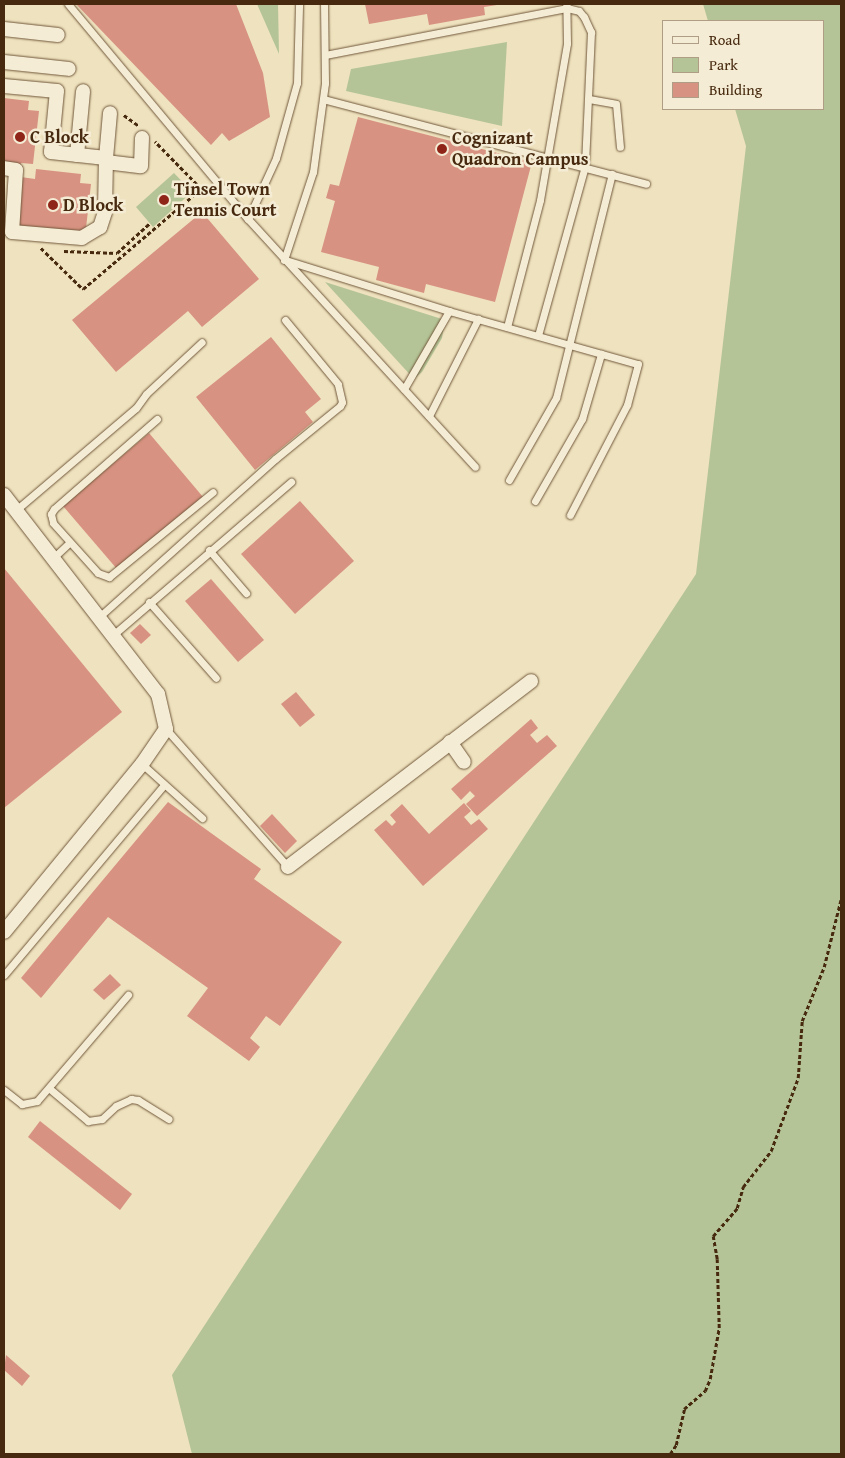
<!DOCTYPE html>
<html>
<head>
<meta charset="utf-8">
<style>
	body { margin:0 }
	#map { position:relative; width:845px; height:1458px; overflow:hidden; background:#efe2be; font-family:"Gentium Book Plus",serif }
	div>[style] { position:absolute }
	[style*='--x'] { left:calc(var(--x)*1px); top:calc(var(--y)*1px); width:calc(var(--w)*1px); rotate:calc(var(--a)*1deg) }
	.green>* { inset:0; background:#b4c496 }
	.building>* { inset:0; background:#d79281 }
	.path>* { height:2.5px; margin-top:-1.25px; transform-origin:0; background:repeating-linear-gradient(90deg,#46290e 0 4px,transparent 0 6.5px) }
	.roads { filter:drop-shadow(0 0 1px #70573a) drop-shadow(0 0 1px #70573a) }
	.lane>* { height:7px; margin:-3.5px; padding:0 3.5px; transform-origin:3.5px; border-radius:3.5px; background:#f5ecd5 }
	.street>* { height:14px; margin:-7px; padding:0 7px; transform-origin:7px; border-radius:7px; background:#f5ecd5 }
	.dots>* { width:14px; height:14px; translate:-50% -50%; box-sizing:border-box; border:2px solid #f5ecd5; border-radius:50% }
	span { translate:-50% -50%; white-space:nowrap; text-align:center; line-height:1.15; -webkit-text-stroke:5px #f5ecd5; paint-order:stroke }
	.poi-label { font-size:18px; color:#46290e; font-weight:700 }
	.left { translate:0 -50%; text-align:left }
	.frame { position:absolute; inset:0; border:5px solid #46290e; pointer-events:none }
	.legend { position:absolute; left:662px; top:20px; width:162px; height:90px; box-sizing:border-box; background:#f5ecd5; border:1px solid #af9e85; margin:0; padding:6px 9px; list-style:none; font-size:15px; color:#46290e }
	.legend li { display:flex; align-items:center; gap:10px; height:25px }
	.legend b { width:25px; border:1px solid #af9e85 }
</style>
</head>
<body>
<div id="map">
	<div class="green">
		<i style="clip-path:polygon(257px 4px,278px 4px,279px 54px)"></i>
		<i style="clip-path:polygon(703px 4px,841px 4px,841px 1454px,192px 1454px,172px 1375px,696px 574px,746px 146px,735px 109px,824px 109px,824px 21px,708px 21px)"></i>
		<i style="clip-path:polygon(507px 42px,502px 126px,346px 91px,351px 69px)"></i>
		<i style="clip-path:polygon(174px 173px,192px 192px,153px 227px,136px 207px)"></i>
		<i style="clip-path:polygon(325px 282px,445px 320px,442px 338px,422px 372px,414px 379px)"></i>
	</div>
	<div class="building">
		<i style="clip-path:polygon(76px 4px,236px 4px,263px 73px,270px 117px,229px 141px,222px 133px,211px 145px)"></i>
		<i style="clip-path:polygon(365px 4px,497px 4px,497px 5px,484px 7px,485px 15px,429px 25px,427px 14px,369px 24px)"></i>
		<i style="clip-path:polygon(4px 98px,29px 101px,28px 110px,39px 111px,33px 164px,21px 163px,20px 168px,4px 166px)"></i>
		<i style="clip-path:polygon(358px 117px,532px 162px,495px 302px,426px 284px,424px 293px,376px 280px,379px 267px,321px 252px,335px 201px,326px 198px,330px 184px,339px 186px)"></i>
		<i style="clip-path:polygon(36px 169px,81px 174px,80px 183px,91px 184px,85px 237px,16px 226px,21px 177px,35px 179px)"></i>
		<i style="clip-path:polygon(202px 212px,259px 279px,202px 327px,188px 311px,116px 372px,72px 320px)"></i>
		<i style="clip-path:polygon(271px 337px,321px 399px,305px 412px,313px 422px,255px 470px,196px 397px)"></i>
		<i style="clip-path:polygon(149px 433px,203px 497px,117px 569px,63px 506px)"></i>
		<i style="clip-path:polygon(300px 501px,354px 561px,295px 614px,241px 554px)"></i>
		<i style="clip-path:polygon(4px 568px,122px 712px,4px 808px)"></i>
		<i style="clip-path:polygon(211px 579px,264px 640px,238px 662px,185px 601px)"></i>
		<i style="clip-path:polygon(140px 624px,151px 635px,141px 644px,130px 633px)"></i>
		<i style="clip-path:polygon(296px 692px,315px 715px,300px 727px,281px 704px)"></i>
		<i style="clip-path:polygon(531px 719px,538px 728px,530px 735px,537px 743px,547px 735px,557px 746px,477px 816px,466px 804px,475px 796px,470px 791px,461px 800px,451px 789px)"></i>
		<i style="clip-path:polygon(168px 802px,261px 869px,254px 879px,342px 942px,280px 1026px,266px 1016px,250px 1038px,260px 1047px,249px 1061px,187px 1016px,208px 988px,108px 917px,41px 998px,21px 978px)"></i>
		<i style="clip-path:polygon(464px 803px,471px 811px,464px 817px,471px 825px,479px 819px,488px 829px,423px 886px,374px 830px,386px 820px,392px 826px,396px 822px,390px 815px,402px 804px,429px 834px)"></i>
		<i style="clip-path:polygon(272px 814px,297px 841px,285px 853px,260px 826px)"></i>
		<i style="clip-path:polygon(110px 974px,121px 985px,104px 1000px,93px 990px)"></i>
		<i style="clip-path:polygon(40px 1121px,132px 1194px,120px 1210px,28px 1137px)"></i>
		<i style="clip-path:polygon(6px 1355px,30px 1376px,22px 1386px,4px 1370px)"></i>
	</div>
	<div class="path">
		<i style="--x:124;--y:115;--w:19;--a:36"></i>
		<i style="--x:41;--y:248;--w:59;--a:44.3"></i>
		<i style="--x:83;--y:289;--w:155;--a:-40.3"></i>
		<i style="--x:201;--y:189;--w:66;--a:-134.4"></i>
		<i style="--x:64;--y:251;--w:53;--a:2.2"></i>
		<i style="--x:117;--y:253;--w:45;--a:-42.3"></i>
		<i style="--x:670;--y:1454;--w:11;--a:-56"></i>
		<i style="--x:676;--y:1445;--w:37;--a:-77"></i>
		<i style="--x:684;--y:1409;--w:28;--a:-41"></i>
		<i style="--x:705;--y:1391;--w:13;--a:-67"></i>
		<i style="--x:710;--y:1379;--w:52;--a:-80"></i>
		<i style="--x:719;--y:1328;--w:69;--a:-91.7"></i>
		<i style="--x:717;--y:1259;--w:23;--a:-100"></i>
		<i style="--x:713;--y:1236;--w:37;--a:-49"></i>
		<i style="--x:737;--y:1208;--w:22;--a:-74"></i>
		<i style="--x:743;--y:1187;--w:46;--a:-52.1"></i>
		<i style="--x:771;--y:1151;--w:78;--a:-69.7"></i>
		<i style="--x:798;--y:1078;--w:57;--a:-86"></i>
		<i style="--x:802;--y:1021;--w:58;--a:-67.8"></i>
		<i style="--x:824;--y:967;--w:70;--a:-76"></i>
	</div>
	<div class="roads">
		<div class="lane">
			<i style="--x:68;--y:4;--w:280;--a:50.1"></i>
			<i style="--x:248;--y:219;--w:336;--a:47.5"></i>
			<i style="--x:325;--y:55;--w:247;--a:-11"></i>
			<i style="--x:567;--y:8;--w:12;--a:14"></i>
			<i style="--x:579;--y:11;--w:8;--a:50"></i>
			<i style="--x:584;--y:17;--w:17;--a:65"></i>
			<i style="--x:591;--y:32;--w:134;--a:92.6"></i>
			<i style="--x:585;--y:166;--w:176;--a:105.5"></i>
			<i style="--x:323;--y:99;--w:334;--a:14.7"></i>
			<i style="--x:589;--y:99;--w:27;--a:10"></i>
			<i style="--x:616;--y:104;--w:43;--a:84.7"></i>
			<i style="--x:248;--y:219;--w:67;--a:-65.3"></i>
			<i style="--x:276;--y:158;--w:78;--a:-74.4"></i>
			<i style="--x:297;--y:83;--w:79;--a:-88.5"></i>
			<i style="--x:284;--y:260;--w:93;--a:-71.8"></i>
			<i style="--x:313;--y:172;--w:90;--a:-82.3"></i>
			<i style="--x:325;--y:83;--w:79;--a:-90.7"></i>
			<i style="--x:285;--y:260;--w:172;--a:17.3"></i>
			<i style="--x:449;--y:311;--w:196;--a:15.7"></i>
			<i style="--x:638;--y:364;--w:42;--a:105"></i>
			<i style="--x:627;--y:405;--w:124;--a:117.4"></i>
			<i style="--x:507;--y:327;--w:131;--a:-75.4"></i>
			<i style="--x:540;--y:200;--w:159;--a:-80.2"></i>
			<i style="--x:567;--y:43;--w:39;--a:-91"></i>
			<i style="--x:404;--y:389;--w:90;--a:-60"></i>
			<i style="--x:429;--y:416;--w:109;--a:-63.2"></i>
			<i style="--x:157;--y:419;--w:137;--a:138.9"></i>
			<i style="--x:54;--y:509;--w:6;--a:121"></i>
			<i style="--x:51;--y:514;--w:9;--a:77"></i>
			<i style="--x:53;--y:523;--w:67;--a:48"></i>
			<i style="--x:98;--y:573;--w:12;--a:20"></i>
			<i style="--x:109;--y:577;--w:134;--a:-39.3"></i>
			<i style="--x:509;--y:480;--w:95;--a:-60.2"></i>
			<i style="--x:556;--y:398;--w:231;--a:-76"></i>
			<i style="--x:535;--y:501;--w:95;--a:-60.2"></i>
			<i style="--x:582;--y:419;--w:68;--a:-73.7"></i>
			<i style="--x:16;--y:510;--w:157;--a:-40.4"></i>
			<i style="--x:136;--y:408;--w:17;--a:-54"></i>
			<i style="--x:146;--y:394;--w:76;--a:-42.9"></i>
			<i style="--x:209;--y:550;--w:57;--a:49.3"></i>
			<i style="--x:53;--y:558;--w:23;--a:-43"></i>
			<i style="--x:149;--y:602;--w:101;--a:48.6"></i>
			<i style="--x:99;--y:617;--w:237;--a:-41.9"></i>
			<i style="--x:275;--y:459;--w:84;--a:-39.2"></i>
			<i style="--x:340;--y:406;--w:4;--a:-63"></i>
			<i style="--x:342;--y:402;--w:18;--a:-103"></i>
			<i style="--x:338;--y:384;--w:83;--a:-129.6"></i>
			<i style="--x:113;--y:635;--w:235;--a:-40.7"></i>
			<i style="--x:166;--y:729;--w:184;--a:48.5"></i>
			<i style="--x:142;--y:764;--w:81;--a:42"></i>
			<i style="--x:4;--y:975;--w:248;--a:-49.9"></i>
			<i style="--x:50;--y:1089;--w:50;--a:40.1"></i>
			<i style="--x:88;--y:1121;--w:14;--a:-8"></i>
			<i style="--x:102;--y:1119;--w:19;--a:-43"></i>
			<i style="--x:116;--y:1106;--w:17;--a:-25"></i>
			<i style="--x:131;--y:1099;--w:7;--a:8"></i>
			<i style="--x:138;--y:1100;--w:36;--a:32"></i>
			<i style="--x:4;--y:1090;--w:23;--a:38"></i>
			<i style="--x:22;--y:1104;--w:15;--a:-11"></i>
			<i style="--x:37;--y:1101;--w:140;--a:-49.4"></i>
		</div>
		<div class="street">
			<i style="--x:4;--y:29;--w:54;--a:6.3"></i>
			<i style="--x:4;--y:62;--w:65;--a:6.1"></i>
			<i style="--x:4;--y:86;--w:53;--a:5.4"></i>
			<i style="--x:57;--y:91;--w:61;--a:95.6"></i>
			<i style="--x:51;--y:152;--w:55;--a:6.2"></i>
			<i style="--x:106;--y:158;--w:54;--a:91.1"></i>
			<i style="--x:105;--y:212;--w:16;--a:108"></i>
			<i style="--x:100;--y:227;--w:21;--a:149"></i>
			<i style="--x:82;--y:238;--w:70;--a:-175.1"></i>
			<i style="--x:12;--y:232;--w:62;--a:-86.3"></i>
			<i style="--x:16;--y:170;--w:12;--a:-171"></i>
			<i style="--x:77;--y:155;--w:64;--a:-84.6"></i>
			<i style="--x:106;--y:158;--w:45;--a:-84.9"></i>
			<i style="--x:106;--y:162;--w:35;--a:7"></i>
			<i style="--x:141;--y:166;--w:28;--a:-88"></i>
			<i style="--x:4;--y:495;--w:252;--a:52.3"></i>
			<i style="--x:158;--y:694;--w:36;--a:77"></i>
			<i style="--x:166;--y:729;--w:42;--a:124.4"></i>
			<i style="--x:142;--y:764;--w:217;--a:129.4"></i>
			<i style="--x:450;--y:742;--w:24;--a:55"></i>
			<i style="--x:288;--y:867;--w:306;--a:-37.4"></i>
		</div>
	</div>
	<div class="dots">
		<i style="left:20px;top:137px;background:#8f2418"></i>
		<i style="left:442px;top:149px;background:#8f2418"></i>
		<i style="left:164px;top:200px;background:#8f2418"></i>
		<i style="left:53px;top:205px;background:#8f2418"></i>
	</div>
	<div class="poi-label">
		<span class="left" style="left:30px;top:137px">C Block</span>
		<span class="left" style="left:452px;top:149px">Cognizant<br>Quadron Campus</span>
		<span class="left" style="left:174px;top:200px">Tinsel Town<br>Tennis Court</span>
		<span class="left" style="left:63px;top:205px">D Block</span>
	</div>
	<div class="frame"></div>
	<ul class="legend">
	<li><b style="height:6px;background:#f5ecd5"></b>Road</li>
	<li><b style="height:14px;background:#b4c496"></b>Park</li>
	<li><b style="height:14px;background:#d79281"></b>Building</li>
	</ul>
</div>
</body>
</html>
